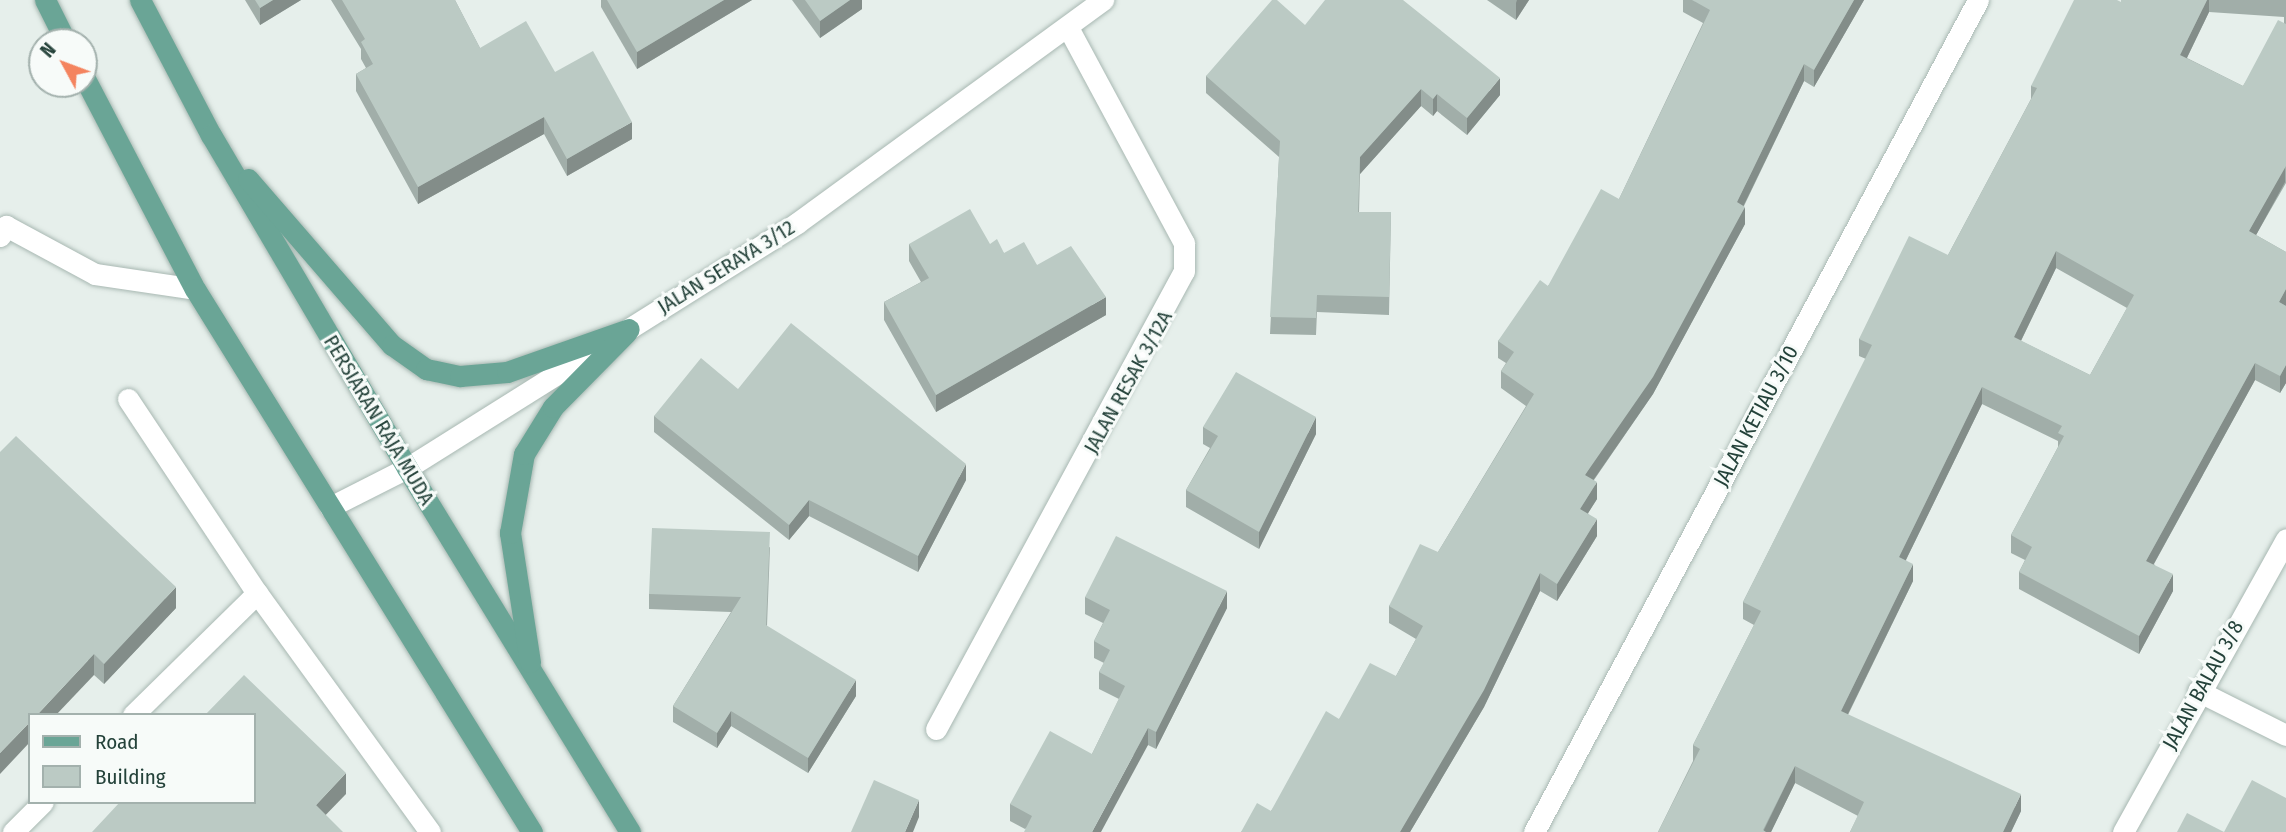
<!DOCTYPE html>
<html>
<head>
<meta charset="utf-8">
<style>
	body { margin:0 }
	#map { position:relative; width:2286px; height:832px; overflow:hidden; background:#e6efeb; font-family:"Fira Sans Condensed",sans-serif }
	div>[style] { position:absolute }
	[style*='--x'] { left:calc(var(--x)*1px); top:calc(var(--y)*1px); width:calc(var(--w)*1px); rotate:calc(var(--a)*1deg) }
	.roads { filter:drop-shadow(0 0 2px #a8b8b2) drop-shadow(0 0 2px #a8b8b2) }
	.minor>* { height:21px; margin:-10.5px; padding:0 10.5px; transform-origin:10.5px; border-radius:10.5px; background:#fff }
	.major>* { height:21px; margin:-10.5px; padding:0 10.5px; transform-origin:10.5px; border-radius:10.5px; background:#6aa596 }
	.wall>* { inset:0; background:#a1aea9 }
	.shaded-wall>* { inset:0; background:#838d89 }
	.building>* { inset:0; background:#bbcac4 }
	span { translate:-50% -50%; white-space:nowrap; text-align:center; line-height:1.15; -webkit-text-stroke:6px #f7fbf9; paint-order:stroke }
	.street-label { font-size:21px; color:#24423a }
	.legend { position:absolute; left:28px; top:713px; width:228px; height:91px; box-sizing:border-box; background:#f7fbf9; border:2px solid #a3b1ad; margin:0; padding:9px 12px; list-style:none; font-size:21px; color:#24423a }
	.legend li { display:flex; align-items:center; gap:14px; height:35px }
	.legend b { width:35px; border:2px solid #a3b1ad }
	.north { position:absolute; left:28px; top:28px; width:70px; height:70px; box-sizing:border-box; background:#f7fbf9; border:2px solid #a3b1ad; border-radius:50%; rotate:311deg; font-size:19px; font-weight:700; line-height:28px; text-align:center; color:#24423a }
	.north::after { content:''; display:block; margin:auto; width:24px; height:32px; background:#f4845f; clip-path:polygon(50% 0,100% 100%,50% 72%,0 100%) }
</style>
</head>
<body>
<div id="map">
	<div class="roads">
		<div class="minor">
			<i style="--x:0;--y:236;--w:12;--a:-59"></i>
			<i style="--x:6;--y:226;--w:101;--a:28.3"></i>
			<i style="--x:95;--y:274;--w:101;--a:8.5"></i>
			<i style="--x:128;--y:399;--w:233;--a:56.4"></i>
			<i style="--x:257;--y:593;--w:295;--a:54.1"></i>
			<i style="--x:330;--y:507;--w:86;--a:-26.9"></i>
			<i style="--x:407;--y:468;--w:461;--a:-32.1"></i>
			<i style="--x:797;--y:223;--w:379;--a:-36.1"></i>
			<i style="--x:2198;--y:691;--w:98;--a:26.6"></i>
			<i style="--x:133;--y:715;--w:174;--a:-44.5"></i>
			<i style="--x:936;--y:729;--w:521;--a:-61.57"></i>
			<i style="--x:1184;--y:271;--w:28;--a:-90"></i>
			<i style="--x:1184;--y:243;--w:243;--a:-118.3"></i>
			<i style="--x:13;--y:832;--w:42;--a:-45"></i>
			<i style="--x:1534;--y:832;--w:943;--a:-61.91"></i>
			<i style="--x:2123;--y:832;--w:335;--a:-60.9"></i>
		</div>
		<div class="major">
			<i style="--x:45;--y:0;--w:47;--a:63.4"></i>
			<i style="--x:140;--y:0;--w:153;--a:62.3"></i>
			<i style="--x:211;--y:135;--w:386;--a:59.5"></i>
			<i style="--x:407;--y:468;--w:427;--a:58.5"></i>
			<i style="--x:84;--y:77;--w:239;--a:62.4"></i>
			<i style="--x:195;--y:289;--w:639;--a:58.18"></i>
			<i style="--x:248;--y:179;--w:220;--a:49.1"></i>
			<i style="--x:392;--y:345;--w:42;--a:35.2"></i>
			<i style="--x:426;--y:369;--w:35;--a:12"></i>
			<i style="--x:460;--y:376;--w:47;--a:-4.9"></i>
			<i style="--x:507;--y:372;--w:129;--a:-19.4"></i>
			<i style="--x:530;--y:662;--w:131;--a:-98.8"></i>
			<i style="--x:510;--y:533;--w:80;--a:-80"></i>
			<i style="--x:524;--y:454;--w:55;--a:-58.3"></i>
			<i style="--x:553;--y:407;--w:104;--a:-45.4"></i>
		</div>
	</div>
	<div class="wall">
		<i style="clip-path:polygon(245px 0,301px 0,260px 25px)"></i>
		<i style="clip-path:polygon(331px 0,455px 0,480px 48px,555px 72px,632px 139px,567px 176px,544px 134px,418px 204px,356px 91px,356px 74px,366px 68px,361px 59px,361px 49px)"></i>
		<i style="clip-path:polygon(601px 0,752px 0,637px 69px,601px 7px)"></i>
		<i style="clip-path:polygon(792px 0,862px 0,862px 9px,820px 38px)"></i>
		<i style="clip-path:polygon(1487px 0,1529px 0,1516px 20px)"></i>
		<i style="clip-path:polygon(1683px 0,1864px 0,1814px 87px,1804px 81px,1744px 206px,1745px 224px,1653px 394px,1594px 480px,1597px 499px,1588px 513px,1597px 536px,1557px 601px,1540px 591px,1484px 707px,1410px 832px,1241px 832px,1271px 811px,1339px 719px,1396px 676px,1416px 639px,1389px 623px,1389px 606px,1438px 552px,1526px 406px,1501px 388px,1501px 371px,1506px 363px,1498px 358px,1498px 341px,1548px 286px,1619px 199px,1703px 23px,1683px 12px)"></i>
		<i style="clip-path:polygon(evenodd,2121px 0,2286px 0,2286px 183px,2256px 235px,2286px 252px,2286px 383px,2280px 393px,2255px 380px,2154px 564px,2173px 591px,2139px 654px,2019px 589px,2019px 572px,2025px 560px,2011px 553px,2011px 535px,2058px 447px,2058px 441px,1982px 404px,1906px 560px,1913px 581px,1848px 715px,2021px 811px,2011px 832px,1850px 832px,1858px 816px,1795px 783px,1771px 832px,1658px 832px,1693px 761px,1693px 745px,1754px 625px,1743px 619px,1743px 602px,1866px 359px,1859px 356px,1859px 339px,1948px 255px,2031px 99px,2031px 86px,2121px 2px,2121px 0,2209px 12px,2284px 17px,2284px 23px,2243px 86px,2187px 58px,2209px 12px,2121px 0,2056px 268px,2127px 308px,2090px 375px,2021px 341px,2056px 268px)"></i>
		<i style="clip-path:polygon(1305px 25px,1500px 95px,1467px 135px,1437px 111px,1433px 116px,1421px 106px,1360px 174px,1359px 212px,1391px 212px,1389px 315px,1317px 312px,1316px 335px,1270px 334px,1279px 157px,1206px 93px,1206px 76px)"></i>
		<i style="clip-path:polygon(909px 244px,990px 244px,1004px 253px,1037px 265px,1106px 315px,936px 412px,884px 320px,884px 302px,921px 282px,909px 261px)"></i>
		<i style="clip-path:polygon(738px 389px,966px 480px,918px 572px,809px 516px,789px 540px,654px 432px,654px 416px)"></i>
		<i style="clip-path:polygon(1203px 427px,1316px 434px,1259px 549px,1186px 507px,1186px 490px,1210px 448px,1203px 444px)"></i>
		<i style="clip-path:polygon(0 452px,176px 608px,104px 684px,94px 675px)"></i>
		<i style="clip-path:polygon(770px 547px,767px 626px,856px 696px,808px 773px,731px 726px,717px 748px,673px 722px,673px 706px,731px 612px,649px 609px,649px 594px)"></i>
		<i style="clip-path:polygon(1085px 597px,1227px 608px,1156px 749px,1148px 745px,1025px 829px,1010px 821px,1010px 804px,1092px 754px,1119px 699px,1099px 689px,1099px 672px,1104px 663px,1094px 658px,1094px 641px,1103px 623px,1085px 614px)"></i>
	</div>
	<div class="shaded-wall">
		<i style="clip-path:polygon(273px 0,301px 0,260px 25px,260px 8px)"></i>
		<i style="clip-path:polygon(724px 0,752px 0,637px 69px,637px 52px)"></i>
		<i style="clip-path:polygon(850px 0,862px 0,862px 9px,820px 38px,820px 21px)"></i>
		<i style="clip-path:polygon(1517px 0,1529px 0,1516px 20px,1516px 3px)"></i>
		<i style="clip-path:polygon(1854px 0,1864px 0,1814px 87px,1814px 70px)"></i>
		<i style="clip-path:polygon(2207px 0,2209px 0,2209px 12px,2180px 72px,2180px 55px)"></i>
		<i style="clip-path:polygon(1804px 64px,1804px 81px,1737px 219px,1737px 202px)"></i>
		<i style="clip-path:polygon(1500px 78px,1500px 95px,1467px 135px,1467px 118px)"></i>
		<i style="clip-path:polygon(1421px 89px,1421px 106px,1360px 174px,1360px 157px)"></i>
		<i style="clip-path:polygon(1437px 94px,1437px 111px,1433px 116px,1433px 99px)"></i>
		<i style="clip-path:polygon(544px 117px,544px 134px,418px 204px,418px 187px)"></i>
		<i style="clip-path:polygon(632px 122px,632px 139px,567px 176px,567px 159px)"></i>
		<i style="clip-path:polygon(2285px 165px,2285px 182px,2249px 248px,2249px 231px)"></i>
		<i style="clip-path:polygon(1745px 207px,1745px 224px,1653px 394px,1585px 492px,1585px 475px)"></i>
		<i style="clip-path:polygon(2056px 251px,2056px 268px,2014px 355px,2014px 337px)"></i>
		<i style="clip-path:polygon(2286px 289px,2286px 306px,2279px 302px)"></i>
		<i style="clip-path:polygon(1106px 297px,1106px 315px,936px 412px,936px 395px)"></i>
		<i style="clip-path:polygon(2255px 363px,2255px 380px,2146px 578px,2146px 561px)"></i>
		<i style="clip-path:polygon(2286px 365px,2286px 383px,2280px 393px,2280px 376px)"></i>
		<i style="clip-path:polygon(1982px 387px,1982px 404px,1899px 574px,1899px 557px)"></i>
		<i style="clip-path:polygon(1316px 417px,1316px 434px,1259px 549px,1259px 532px)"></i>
		<i style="clip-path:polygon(966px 464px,966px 480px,918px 572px,918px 556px)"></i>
		<i style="clip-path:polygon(1597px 482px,1597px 499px,1580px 526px,1580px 509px)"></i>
		<i style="clip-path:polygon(809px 500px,809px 516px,789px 540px,789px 525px)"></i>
		<i style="clip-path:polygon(1597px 519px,1597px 536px,1557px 601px,1557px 584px)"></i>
		<i style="clip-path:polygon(1913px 564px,1913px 581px,1841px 728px,1841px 711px)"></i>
		<i style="clip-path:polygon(1540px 573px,1540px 591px,1484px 707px,1410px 832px,1400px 832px)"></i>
		<i style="clip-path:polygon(2173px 574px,2173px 591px,2139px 654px,2139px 636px)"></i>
		<i style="clip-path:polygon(176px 587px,176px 608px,104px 684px,104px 664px)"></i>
		<i style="clip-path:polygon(1227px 591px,1227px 608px,1156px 749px,1156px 732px)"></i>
		<i style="clip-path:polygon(94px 654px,94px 675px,56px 715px,37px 715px)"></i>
		<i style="clip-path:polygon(856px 680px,856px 696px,808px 773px,808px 758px)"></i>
		<i style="clip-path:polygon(731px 711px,731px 726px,717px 748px,717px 733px)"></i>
		<i style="clip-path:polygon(30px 722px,30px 742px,0 774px,0 753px)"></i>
		<i style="clip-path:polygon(1148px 728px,1148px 745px,1101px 832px,1092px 832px)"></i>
		<i style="clip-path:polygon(1795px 766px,1795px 783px,1771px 832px,1763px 832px)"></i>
		<i style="clip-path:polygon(346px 773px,346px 794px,316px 825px,316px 805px)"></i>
		<i style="clip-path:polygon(2021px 794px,2021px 811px,2011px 832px,2003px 832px)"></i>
		<i style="clip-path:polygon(919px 800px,919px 817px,913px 832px,905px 832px)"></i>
	</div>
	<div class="building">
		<i style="clip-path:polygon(255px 0,273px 0,260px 8px)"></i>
		<i style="clip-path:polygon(342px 0,455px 0,480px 48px,526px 21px,555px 72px,593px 51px,632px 122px,567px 159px,544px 117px,418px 187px,356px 74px,373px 64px,361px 42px,365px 39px)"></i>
		<i style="clip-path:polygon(607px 0,724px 0,637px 52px)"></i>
		<i style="clip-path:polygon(805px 0,850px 0,820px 21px)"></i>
		<i style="clip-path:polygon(1272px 0,1277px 0,1305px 25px,1325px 0,1403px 0,1500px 78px,1467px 118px,1437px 94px,1433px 99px,1421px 89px,1360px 157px,1358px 212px,1391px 212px,1389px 297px,1317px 295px,1316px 318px,1270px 317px,1280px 141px,1206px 76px)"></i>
		<i style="clip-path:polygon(1692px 0,1854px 0,1814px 70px,1804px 64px,1737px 202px,1745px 207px,1653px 377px,1585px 475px,1597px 482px,1580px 509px,1597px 519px,1557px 584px,1540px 573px,1484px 690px,1400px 832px,1241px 832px,1257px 803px,1271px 811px,1326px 711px,1339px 719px,1370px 663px,1396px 676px,1423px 626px,1389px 606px,1420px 544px,1438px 552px,1534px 394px,1501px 371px,1514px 352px,1498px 341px,1540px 280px,1548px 286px,1601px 189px,1619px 199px,1710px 10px)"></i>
		<i style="clip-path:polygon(evenodd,2074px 0,2117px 0,2121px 2px,2121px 0,2207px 0,2180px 55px,2243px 86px,2278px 20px,2286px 24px,2286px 166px,2249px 231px,2286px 252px,2286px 289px,2279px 302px,2286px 306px,2286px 365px,2280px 376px,2255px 363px,2146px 561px,2173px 574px,2139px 636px,2019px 572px,2032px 547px,2011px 535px,2064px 436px,2058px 433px,2062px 426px,1982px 387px,1899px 557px,1913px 564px,1841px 711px,2021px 794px,2003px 832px,1850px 832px,1864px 802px,1795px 766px,1763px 830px,1766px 832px,1658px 832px,1700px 749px,1693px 745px,1761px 611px,1743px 602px,1872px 345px,1859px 339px,1909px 236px,1948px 255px,2037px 88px,2031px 86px,2074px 0,2056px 251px,2134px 295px,2090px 375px,2014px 337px,2056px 251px)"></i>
		<i style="clip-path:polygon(970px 209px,990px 244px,997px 239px,1004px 253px,1024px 242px,1037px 265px,1071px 246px,1106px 297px,936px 395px,884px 302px,929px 278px,909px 244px)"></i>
		<i style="clip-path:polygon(791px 323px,966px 464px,918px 556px,809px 500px,789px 525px,654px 416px,701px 358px,738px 389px)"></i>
		<i style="clip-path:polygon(1236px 372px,1316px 417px,1259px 532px,1186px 490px,1218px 436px,1203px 427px)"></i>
		<i style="clip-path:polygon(16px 436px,176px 587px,104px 664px,94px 654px,37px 715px,30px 715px,30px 722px,0 753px,0 452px)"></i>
		<i style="clip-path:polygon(652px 528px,770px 532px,766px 625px,856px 680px,808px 758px,731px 711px,717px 733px,673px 706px,741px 597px,649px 594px)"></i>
		<i style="clip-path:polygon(1116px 536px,1227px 591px,1156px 732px,1148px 728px,1092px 832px,1024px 832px,1032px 816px,1010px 804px,1050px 731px,1092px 754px,1125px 686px,1099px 672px,1110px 650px,1094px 641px,1110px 610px,1085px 597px)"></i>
		<i style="clip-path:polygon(244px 675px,346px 773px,316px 805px,343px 832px,92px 832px,120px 802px,254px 802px,254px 715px,205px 715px)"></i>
		<i style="clip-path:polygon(874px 780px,919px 800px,905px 832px,851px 832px)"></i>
		<i style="clip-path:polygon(2252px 780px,2286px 798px,2286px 832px,2224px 832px)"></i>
		<i style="clip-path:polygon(2187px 813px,2224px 832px,2177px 832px)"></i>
	</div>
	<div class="street-label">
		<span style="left:726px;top:267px;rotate:-32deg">JALAN SERAYA 3/12</span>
		<span style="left:1128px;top:382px;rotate:-61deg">JALAN RESAK 3/12A</span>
		<span style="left:1756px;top:416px;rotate:-62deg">JALAN KETIAU 3/10</span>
		<span style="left:379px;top:420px;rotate:59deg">PERSIARAN RAJA MUDA</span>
		<span style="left:2203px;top:685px;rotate:-61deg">JALAN BALAU 3/8</span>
	</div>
	<ul class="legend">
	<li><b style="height:9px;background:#6aa596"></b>Road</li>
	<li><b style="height:19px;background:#bbcac4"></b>Building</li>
	</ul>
	<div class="north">N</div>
</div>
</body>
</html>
